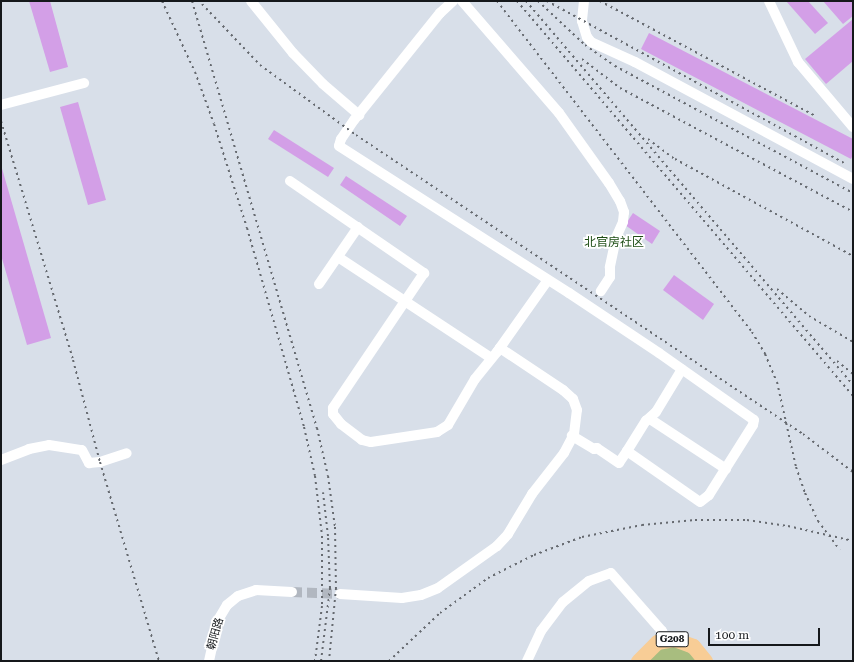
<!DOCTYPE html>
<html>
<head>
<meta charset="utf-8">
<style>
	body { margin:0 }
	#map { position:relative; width:854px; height:662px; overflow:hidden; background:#d8dfe9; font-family:"Roboto Serif","Noto Sans SC",serif }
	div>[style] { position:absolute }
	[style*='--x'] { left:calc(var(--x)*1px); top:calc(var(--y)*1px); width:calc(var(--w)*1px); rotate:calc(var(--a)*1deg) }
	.green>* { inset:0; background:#a8bd7f }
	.building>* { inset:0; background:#d39fe7 }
	.minor-tunnel>* { height:10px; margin-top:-5px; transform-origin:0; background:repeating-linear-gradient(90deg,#b1b7c0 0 10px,transparent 0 15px) }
	.minor>* { height:10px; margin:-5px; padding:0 5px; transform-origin:5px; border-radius:5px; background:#fff }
	.highway>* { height:15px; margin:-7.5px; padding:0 7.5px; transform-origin:7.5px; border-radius:7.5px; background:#f8cd96 }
	.rail>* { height:2px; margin-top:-1px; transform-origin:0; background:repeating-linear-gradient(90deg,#666a70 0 2px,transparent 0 6px) }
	span { translate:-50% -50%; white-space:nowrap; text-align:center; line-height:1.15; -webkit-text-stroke:3.5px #fff; paint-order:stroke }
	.shield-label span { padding:1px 3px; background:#fff; border:1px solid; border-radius:3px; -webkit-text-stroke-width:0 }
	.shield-label { font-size:10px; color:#15181b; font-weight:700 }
	.street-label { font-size:11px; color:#15181b }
	.neighbourhood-label { font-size:12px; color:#1d4d15 }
	.frame { position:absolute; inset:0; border:2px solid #15181b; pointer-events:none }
	.scale { position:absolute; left:708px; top:628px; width:112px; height:18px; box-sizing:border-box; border:2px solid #15181b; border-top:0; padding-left:5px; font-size:12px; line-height:14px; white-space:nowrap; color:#15181b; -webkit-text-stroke:3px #fff; paint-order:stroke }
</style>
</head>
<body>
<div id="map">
	<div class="green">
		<i style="clip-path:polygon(665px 647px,677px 647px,688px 652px,699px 661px,647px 661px,658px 649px)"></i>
	</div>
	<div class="building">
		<i style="clip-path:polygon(29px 1px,50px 1px,68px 67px,50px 72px)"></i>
		<i style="clip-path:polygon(786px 1px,808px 1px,828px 23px,815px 34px)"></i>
		<i style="clip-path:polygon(823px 1px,853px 1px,853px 16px,843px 24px)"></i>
		<i style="clip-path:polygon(853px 19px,853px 61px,826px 84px,805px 59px)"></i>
		<i style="clip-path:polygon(649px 33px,853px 139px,853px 155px,851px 159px,641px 49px)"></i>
		<i style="clip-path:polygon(78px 102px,106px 200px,88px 205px,60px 107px)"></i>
		<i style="clip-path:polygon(274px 130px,334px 168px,328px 177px,268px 139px)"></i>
		<i style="clip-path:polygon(1px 165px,51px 338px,27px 345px,1px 255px)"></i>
		<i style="clip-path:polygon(346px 176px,407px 216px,400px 226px,340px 185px)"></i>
		<i style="clip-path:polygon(633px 213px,660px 231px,652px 244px,625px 225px)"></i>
		<i style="clip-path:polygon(674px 275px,714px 304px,703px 320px,663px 290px)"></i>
	</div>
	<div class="minor-tunnel">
		<i style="--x:292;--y:592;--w:48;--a:2.4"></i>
	</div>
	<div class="minor">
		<i style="--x:251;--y:1;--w:67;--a:51.1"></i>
		<i style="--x:293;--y:53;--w:43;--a:45.9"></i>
		<i style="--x:323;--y:84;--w:48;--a:40.7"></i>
		<i style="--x:453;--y:1;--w:18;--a:137"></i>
		<i style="--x:440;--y:13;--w:137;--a:128.8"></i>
		<i style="--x:354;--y:120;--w:23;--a:124"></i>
		<i style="--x:341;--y:139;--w:7;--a:106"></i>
		<i style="--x:339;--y:146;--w:273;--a:32.6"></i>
		<i style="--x:569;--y:293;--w:108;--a:33.7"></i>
		<i style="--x:659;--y:353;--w:116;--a:35.2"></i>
		<i style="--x:754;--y:420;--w:5;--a:101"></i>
		<i style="--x:753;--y:425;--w:83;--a:122.2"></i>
		<i style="--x:709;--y:495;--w:11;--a:142"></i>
		<i style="--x:700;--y:502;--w:89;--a:-145.1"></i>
		<i style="--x:627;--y:451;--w:14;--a:124"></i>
		<i style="--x:619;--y:463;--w:27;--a:-146"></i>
		<i style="--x:597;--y:448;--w:3;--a:162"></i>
		<i style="--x:594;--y:449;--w:26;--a:-149"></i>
		<i style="--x:462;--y:1;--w:148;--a:49.1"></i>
		<i style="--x:559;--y:113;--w:86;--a:54.5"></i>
		<i style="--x:609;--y:183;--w:21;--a:59"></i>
		<i style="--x:620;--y:201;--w:12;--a:70"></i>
		<i style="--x:624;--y:212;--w:10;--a:96"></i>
		<i style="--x:623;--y:222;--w:17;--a:114"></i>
		<i style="--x:616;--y:238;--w:30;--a:102"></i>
		<i style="--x:610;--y:267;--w:10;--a:90"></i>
		<i style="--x:610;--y:277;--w:17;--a:123"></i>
		<i style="--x:584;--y:1;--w:20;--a:96"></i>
		<i style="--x:582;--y:21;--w:17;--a:73"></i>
		<i style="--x:587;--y:37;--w:6;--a:51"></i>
		<i style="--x:591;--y:42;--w:48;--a:24.4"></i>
		<i style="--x:635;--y:62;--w:247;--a:28.2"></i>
		<i style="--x:769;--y:1;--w:68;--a:64.6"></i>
		<i style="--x:798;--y:62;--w:85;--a:49.8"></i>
		<i style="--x:1;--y:105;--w:86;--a:-14.8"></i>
		<i style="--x:290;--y:181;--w:163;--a:34.5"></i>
		<i style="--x:424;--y:273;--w:163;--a:124"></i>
		<i style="--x:333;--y:408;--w:6;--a:90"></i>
		<i style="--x:333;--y:414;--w:13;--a:51"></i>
		<i style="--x:341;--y:424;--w:26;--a:37"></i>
		<i style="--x:362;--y:440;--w:9;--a:13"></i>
		<i style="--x:371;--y:442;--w:67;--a:-8.6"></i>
		<i style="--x:437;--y:432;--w:13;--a:-32"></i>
		<i style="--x:448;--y:425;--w:53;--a:-59.6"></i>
		<i style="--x:475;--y:379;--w:35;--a:-51"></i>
		<i style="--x:497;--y:352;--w:88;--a:-54.7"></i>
		<i style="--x:338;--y:257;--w:183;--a:33.4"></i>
		<i style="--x:319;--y:284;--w:69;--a:-55.6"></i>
		<i style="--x:650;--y:419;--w:91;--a:33.3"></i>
		<i style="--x:627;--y:451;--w:36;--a:-58"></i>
		<i style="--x:646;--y:421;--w:13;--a:-42"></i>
		<i style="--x:656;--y:412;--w:50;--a:-58.8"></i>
		<i style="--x:1;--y:460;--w:30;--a:-21"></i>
		<i style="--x:29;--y:449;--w:20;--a:-11"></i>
		<i style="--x:49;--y:445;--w:33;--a:9"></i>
		<i style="--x:82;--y:450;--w:15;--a:62"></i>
		<i style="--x:89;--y:463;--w:11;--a:-5"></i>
		<i style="--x:100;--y:462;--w:28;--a:-18"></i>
		<i style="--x:340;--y:594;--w:62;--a:3.7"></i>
		<i style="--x:402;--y:598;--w:19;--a:-9"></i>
		<i style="--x:421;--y:595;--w:18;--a:-22"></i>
		<i style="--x:438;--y:588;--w:72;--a:-35.4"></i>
		<i style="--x:497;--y:546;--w:16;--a:-47"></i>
		<i style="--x:508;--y:534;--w:47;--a:-59"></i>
		<i style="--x:532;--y:494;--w:52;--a:-52"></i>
		<i style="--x:564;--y:453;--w:21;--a:-62"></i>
		<i style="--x:574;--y:434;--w:24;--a:-83"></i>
		<i style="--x:577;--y:410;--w:12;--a:-110"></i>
		<i style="--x:573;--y:399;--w:13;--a:-138"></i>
		<i style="--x:563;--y:390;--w:76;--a:-146.3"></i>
		<i style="--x:209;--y:661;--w:42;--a:-77.6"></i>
		<i style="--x:218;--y:620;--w:17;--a:-59"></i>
		<i style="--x:227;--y:605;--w:14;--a:-39"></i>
		<i style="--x:238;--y:596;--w:19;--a:-18"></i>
		<i style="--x:256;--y:590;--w:36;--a:3"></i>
		<i style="--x:527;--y:661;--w:33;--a:-65"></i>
		<i style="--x:541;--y:631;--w:36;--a:-53"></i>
		<i style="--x:563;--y:602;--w:33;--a:-39"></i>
		<i style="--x:589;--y:581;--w:23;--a:-20"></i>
		<i style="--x:611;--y:573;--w:77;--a:48.7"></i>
		<i style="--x:662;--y:631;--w:10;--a:66"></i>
	</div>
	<div class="highway">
		<i style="--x:638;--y:661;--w:27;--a:-45"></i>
		<i style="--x:657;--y:642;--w:17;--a:-10"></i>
		<i style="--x:674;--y:639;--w:20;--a:20"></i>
		<i style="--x:693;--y:646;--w:19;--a:51"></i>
	</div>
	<div class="rail">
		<i style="--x:162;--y:1;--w:78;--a:65.1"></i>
		<i style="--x:195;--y:72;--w:55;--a:69.9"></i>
		<i style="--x:214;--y:124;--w:109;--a:72.4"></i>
		<i style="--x:247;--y:228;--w:207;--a:74"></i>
		<i style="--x:304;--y:427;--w:50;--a:77.3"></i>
		<i style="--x:315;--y:476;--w:60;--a:83.3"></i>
		<i style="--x:322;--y:536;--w:70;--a:90"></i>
		<i style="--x:322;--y:606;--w:55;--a:97.3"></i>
		<i style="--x:192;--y:1;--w:445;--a:73.7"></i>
		<i style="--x:317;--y:428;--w:49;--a:77.1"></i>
		<i style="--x:328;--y:476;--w:51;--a:82.2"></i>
		<i style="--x:335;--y:527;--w:61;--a:89.1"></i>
		<i style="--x:336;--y:588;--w:73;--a:95.5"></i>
		<i style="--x:497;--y:1;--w:418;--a:52.4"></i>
		<i style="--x:752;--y:332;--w:26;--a:59"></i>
		<i style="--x:765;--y:354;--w:30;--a:67"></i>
		<i style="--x:777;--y:382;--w:87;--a:77.4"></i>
		<i style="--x:796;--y:467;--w:28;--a:71"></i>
		<i style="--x:805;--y:493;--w:31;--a:65"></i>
		<i style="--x:818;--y:521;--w:36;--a:53"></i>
		<i style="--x:517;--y:1;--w:519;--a:49.61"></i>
		<i style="--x:526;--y:1;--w:504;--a:49.58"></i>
		<i style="--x:538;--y:1;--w:64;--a:43.1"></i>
		<i style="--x:585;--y:45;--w:37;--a:35"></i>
		<i style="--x:615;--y:66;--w:270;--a:28.1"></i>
		<i style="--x:547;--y:1;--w:338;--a:28.6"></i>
		<i style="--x:600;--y:1;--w:244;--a:28.1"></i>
		<i style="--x:202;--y:4;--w:84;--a:46.4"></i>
		<i style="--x:260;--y:65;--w:119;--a:36.1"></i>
		<i style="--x:356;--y:135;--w:538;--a:33.78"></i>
		<i style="--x:803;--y:434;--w:63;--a:37.2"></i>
		<i style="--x:582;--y:59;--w:48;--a:37.3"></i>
		<i style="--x:620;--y:88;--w:264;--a:28"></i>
		<i style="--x:1;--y:121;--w:250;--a:73.2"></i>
		<i style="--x:73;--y:360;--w:106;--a:75.2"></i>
		<i style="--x:100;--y:462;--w:208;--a:73.5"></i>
		<i style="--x:648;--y:139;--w:34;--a:37"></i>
		<i style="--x:675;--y:159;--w:203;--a:28.6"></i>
		<i style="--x:777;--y:289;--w:42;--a:40.2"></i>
		<i style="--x:809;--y:316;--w:51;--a:30.6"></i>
		<i style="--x:837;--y:361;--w:21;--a:39"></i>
		<i style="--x:321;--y:661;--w:74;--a:-83"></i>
		<i style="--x:330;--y:588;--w:52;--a:-92.2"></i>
		<i style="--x:328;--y:536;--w:44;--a:-96.5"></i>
		<i style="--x:389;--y:661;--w:70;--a:-43.3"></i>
		<i style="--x:440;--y:613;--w:59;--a:-36.1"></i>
		<i style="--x:488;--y:578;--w:51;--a:-26.6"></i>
		<i style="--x:534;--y:555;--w:51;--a:-20.6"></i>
		<i style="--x:582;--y:537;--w:61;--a:-11.3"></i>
		<i style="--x:642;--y:525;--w:53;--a:-5.4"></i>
		<i style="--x:695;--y:520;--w:52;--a:0"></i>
		<i style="--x:747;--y:520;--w:41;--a:8.3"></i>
		<i style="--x:788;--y:526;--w:67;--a:13"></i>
	</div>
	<div class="shield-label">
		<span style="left:672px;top:639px">G208</span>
	</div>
	<div class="street-label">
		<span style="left:216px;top:634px;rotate:-74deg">朝阳路</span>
	</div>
	<div class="neighbourhood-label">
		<span style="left:614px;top:243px">北官房社区</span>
	</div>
	<div class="frame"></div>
	<div class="scale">100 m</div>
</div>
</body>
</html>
